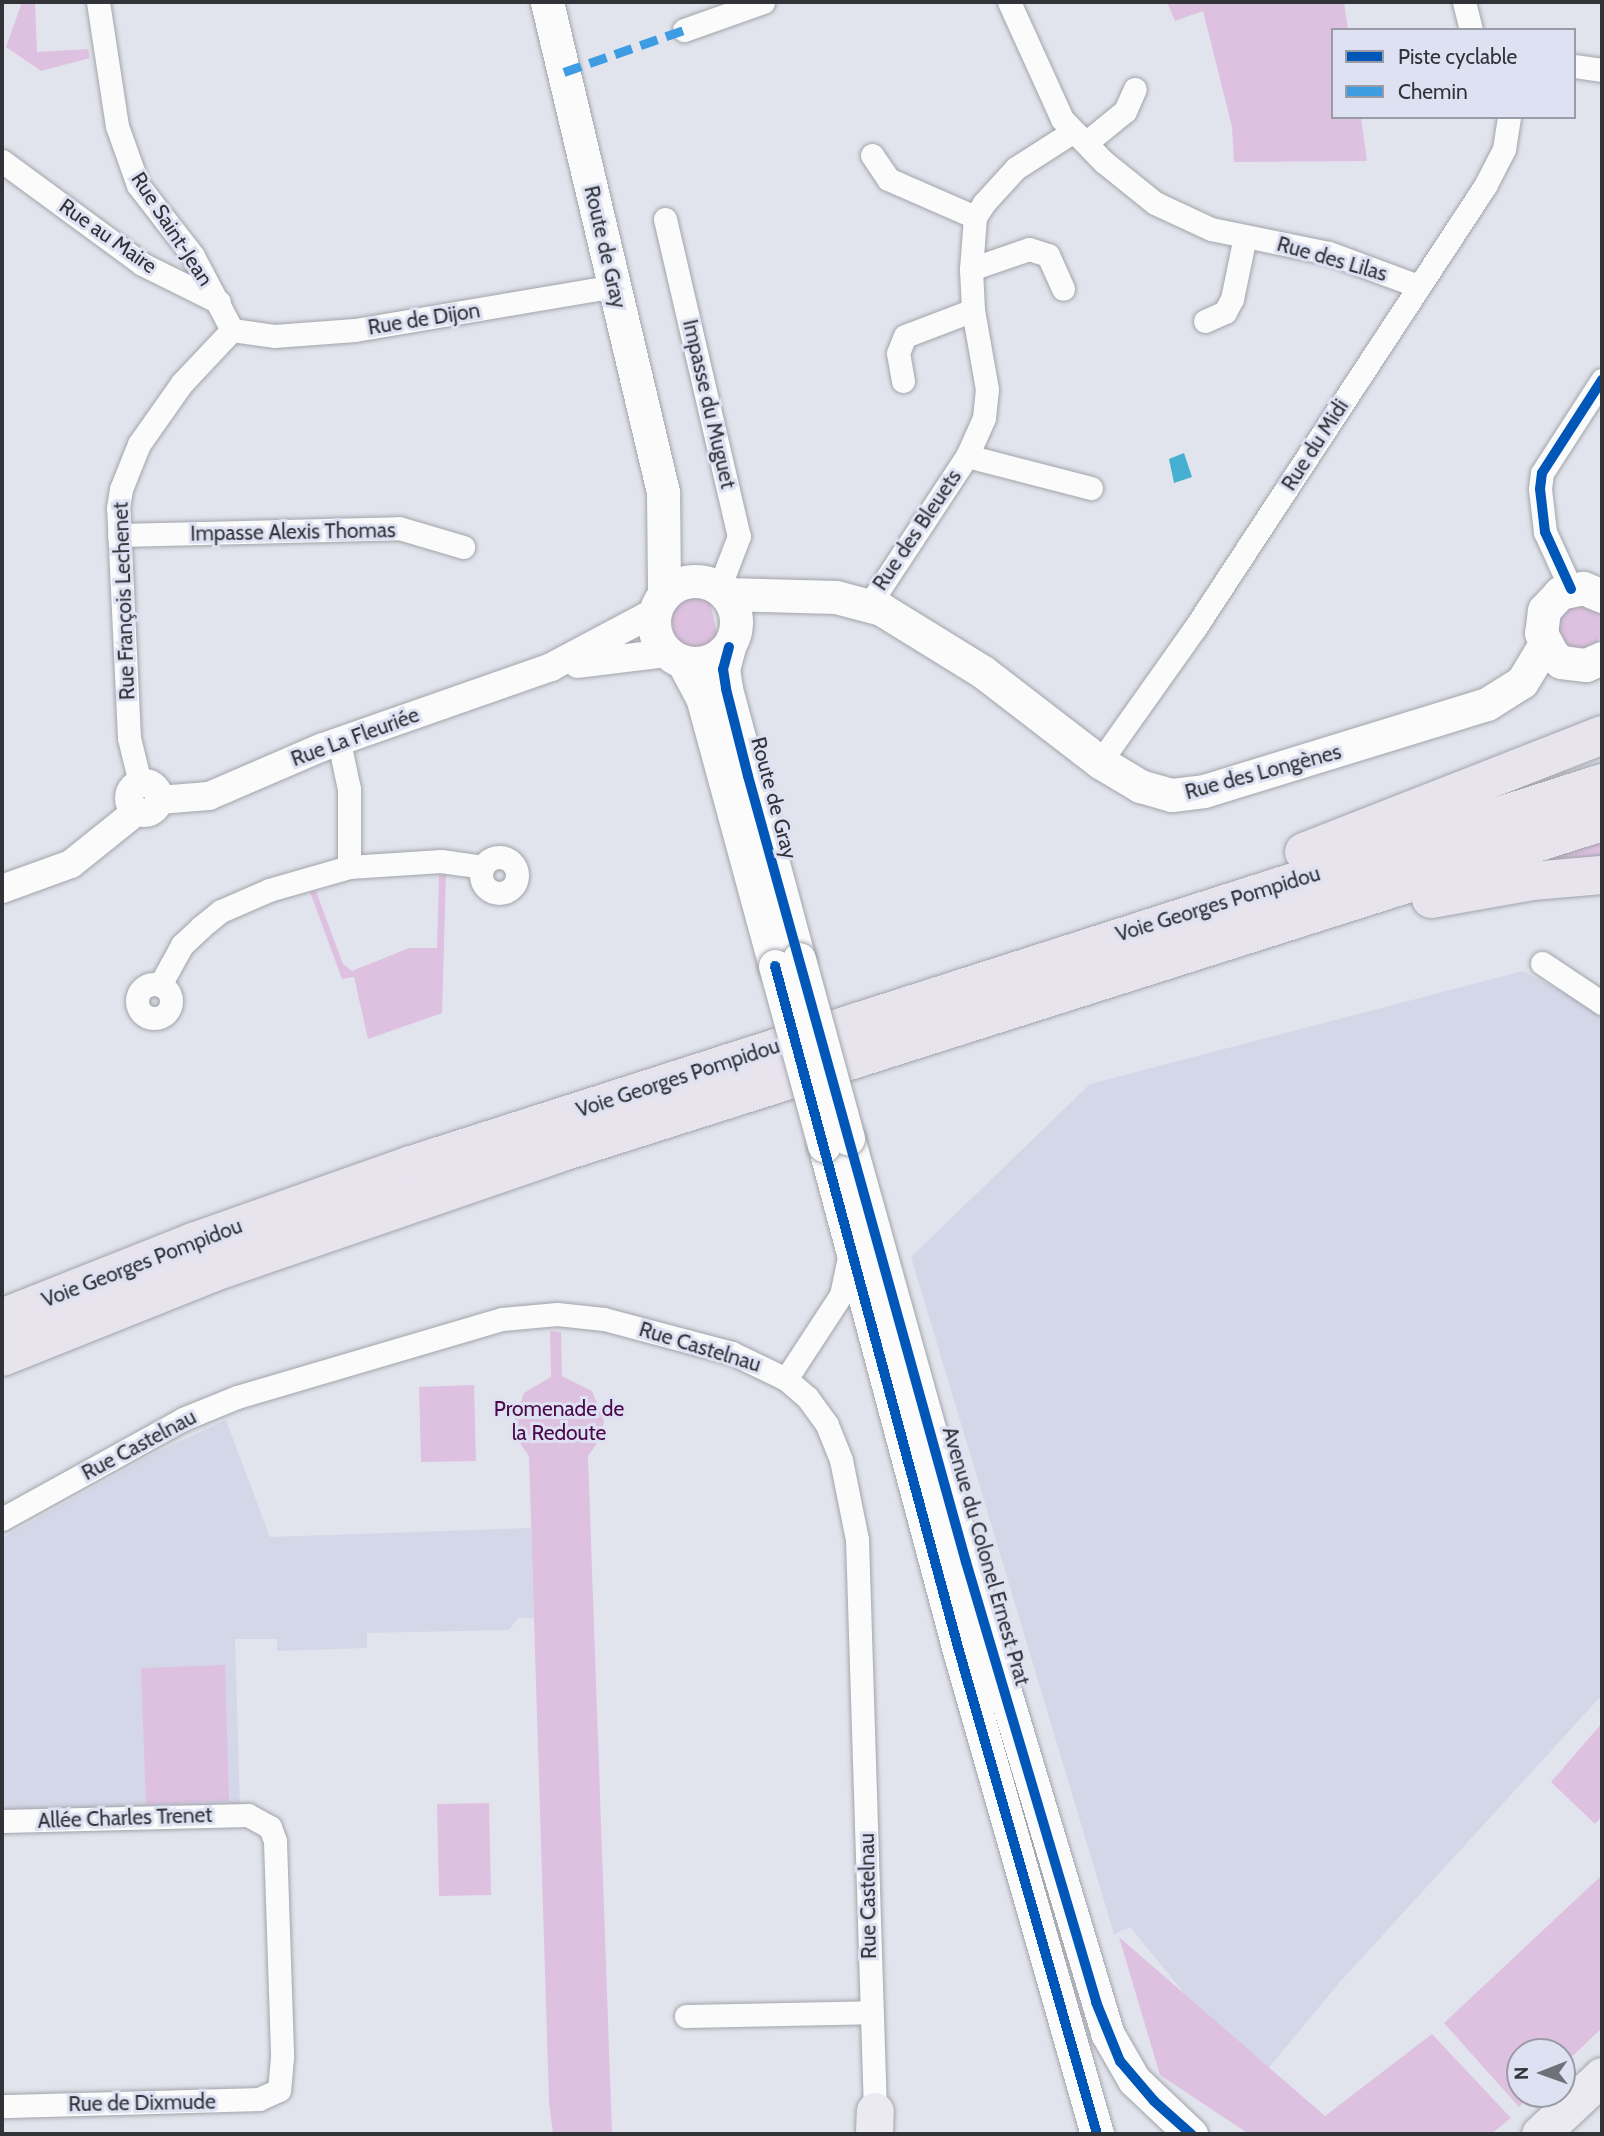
<!DOCTYPE html>
<html>
<head>
<meta charset="utf-8">
<style>
	body { margin:0 }
	#map { position:relative; width:1604px; height:2136px; overflow:hidden; background:#e2e4ed; font-family:Cabin,sans-serif }
	div>[style] { position:absolute }
	[style*='--x'] { left:calc(var(--x)*1px); top:calc(var(--y)*1px); width:calc(var(--w)*1px); rotate:calc(var(--a)*1deg) }
	.built>* { inset:0; background:#d4d7e8 }
	.green>* { inset:0; background:#dec1e1 }
	.round { border-radius:50% }
	.water>* { inset:0; background:#46b0d2 }
	.roads { filter:drop-shadow(0 0 2px #a2a4aa) drop-shadow(0 0 2px #a2a4aa) }
	.minor>* { height:23px; margin:-11.5px; padding:0 11.5px; transform-origin:11.5px; border-radius:11.5px; background:#fbfbfc }
	.minor>.ring { margin:-11.5px; padding:0; box-sizing:content-box; background:none; border:23px solid #fbfbfc; border-radius:50% }
	.tertiary>* { height:28px; margin:-14px; padding:0 14px; transform-origin:14px; border-radius:14px; background:#fbfbfc }
	.tertiary>.ring { margin:-14px; padding:0; box-sizing:content-box; background:none; border:28px solid #fbfbfc; border-radius:50% }
	.secondary>* { height:33px; margin:-16.5px; padding:0 16.5px; transform-origin:16.5px; border-radius:16.5px; background:#fbfbfc }
	.secondary>.ring { margin:-16.5px; padding:0; box-sizing:content-box; background:none; border:33px solid #fbfbfc; border-radius:50% }
	.primary>* { height:37px; margin:-18.5px; padding:0 18.5px; transform-origin:18.5px; border-radius:18.5px; background:#eceaf1 }
	.trunk>* { height:38px; margin:-19px; padding:0 19px; transform-origin:19px; border-radius:19px; background:#e7e4ee }
	.bridges { filter:drop-shadow(0 0 2px #a2a4aa) drop-shadow(0 0 2px #a2a4aa) }
	.secondary-bridge>* { height:33px; margin:-16.5px; padding:0 16.5px; transform-origin:16.5px; border-radius:16.5px; background:#fbfbfc }
	.quiet>* { height:9px; margin-top:-4.5px; transform-origin:0; background:repeating-linear-gradient(90deg,#3e9de2 0 18px,transparent 0 27px) }
	.cycleway>* { height:10px; margin:-5px; padding:0 5px; transform-origin:5px; border-radius:5px; background:#0057b8 }
	span { translate:-50% -50%; white-space:nowrap; text-align:center; line-height:1.15; -webkit-text-stroke:6px #dee1f1; paint-order:stroke }
	.street-label { font-size:21px; color:#313339 }
	.park-label { font-size:21px; color:#4a094a }
	.frame { position:absolute; inset:0; border:4px solid #313339; pointer-events:none }
	.legend { position:absolute; left:1331px; top:28px; width:245px; height:91px; box-sizing:border-box; background:#dee1f1; border:2px solid #999ba7; margin:0; padding:9px 12px; list-style:none; font-size:21px; color:#313339 }
	.legend li { display:flex; align-items:center; gap:14px; height:35px }
	.legend b { width:35px; border:2px solid #999ba7 }
	.north { position:absolute; left:1506px; top:2038px; width:70px; height:70px; box-sizing:border-box; background:#dee1f1; border:2px solid #999ba7; border-radius:50%; rotate:269deg; font-size:19px; font-weight:700; line-height:28px; text-align:center; color:#313339 }
	.north::after { content:''; display:block; margin:auto; width:24px; height:32px; background:#6f7178; clip-path:polygon(50% 0,100% 100%,50% 72%,0 100%) }
</style>
</head>
<body>
<div id="map">
	<div class="built">
		<i style="clip-path:polygon(1523px 971px,1602px 1013px,1602px 1695px,1339px 1983px,1257px 2082px,1130px 1927px,1114px 1934px,911px 1257px,1090px 1084px)"></i>
		<i style="clip-path:polygon(226px 1420px,270px 1537px,531px 1528px,534px 1618px,518px 1618px,509px 1630px,367px 1633px,367px 1648px,277px 1651px,277px 1639px,235px 1639px,240px 1805px,2px 1813px,2px 1538px,153px 1454px)"></i>
	</div>
	<div class="green">
		<i style="clip-path:polygon(22px 2px,35px 2px,37px 52px,88px 49px,90px 58px,41px 71px,6px 47px)"></i>
		<i style="clip-path:polygon(1167px 2px,1344px 2px,1348px 30px,1333px 30px,1333px 117px,1361px 117px,1367px 161px,1234px 162px,1232px 127px,1203px 11px,1175px 21px)"></i>
		<i style="clip-path:polygon(685px 592px,709px 597px,718px 639px,708px 648px,678px 648px,667px 603px)"></i>
		<i class="round" style="left:1555px;top:602px;width:48px;height:48px"></i>
		<i style="clip-path:polygon(1602px 842px,1602px 861px,1514px 867px)"></i>
		<i style="clip-path:polygon(439px 875px,446px 875px,442px 1013px,368px 1039px,354px 977px,342px 979px,310px 892px,316px 891px,343px 964px,352px 971px,409px 948px,437px 948px)"></i>
		<i style="clip-path:polygon(550px 1331px,561px 1332px,562px 1376px,592px 1391px,604px 1421px,601px 1438px,588px 1456px,612px 2134px,553px 2134px,549px 2102px,529px 1456px,518px 1440px,514px 1422px,524px 1393px,551px 1377px)"></i>
		<i style="clip-path:polygon(474px 1385px,476px 1461px,421px 1462px,419px 1387px)"></i>
		<i style="clip-path:polygon(225px 1665px,229px 1801px,146px 1804px,141px 1668px)"></i>
		<i style="clip-path:polygon(1602px 1723px,1602px 1816px,1595px 1824px,1551px 1782px)"></i>
		<i style="clip-path:polygon(489px 1803px,491px 1895px,439px 1896px,437px 1804px)"></i>
		<i style="clip-path:polygon(1602px 1875px,1602px 2028px,1562px 2066px,1562px 2052px,1520px 2052px,1520px 2094px,1532px 2094px,1519px 2107px,1444px 2023px)"></i>
		<i style="clip-path:polygon(1119px 1937px,1325px 2116px,1432px 2034px,1511px 2118px,1491px 2134px,1249px 2134px,1160px 2075px)"></i>
	</div>
	<div class="water">
		<i style="clip-path:polygon(1184px 453px,1192px 477px,1174px 483px,1169px 459px)"></i>
	</div>
	<div class="roads">
		<div class="minor">
			<i style="--x:98;--y:2;--w:125;--a:81.3"></i>
			<i style="--x:117;--y:126;--w:63;--a:70.4"></i>
			<i style="--x:138;--y:185;--w:90;--a:52.2"></i>
			<i style="--x:193;--y:256;--w:84;--a:62.2"></i>
			<i style="--x:1009;--y:2;--w:128;--a:65.6"></i>
			<i style="--x:1062;--y:119;--w:60;--a:45.7"></i>
			<i style="--x:1104;--y:162;--w:65;--a:38.8"></i>
			<i style="--x:1155;--y:203;--w:62;--a:24.9"></i>
			<i style="--x:1211;--y:229;--w:120;--a:11.5"></i>
			<i style="--x:1329;--y:253;--w:95;--a:20.3"></i>
			<i style="--x:1464;--y:2;--w:29;--a:76"></i>
			<i style="--x:684;--y:30;--w:84;--a:-19.5"></i>
			<i style="--x:1574;--y:66;--w:28;--a:8"></i>
			<i style="--x:1087;--y:142;--w:49;--a:-39.2"></i>
			<i style="--x:1125;--y:111;--w:24;--a:-66"></i>
			<i style="--x:872;--y:155;--w:29;--a:56"></i>
			<i style="--x:888;--y:179;--w:95;--a:23.6"></i>
			<i style="--x:2;--y:161;--w:174;--a:36.3"></i>
			<i style="--x:142;--y:264;--w:86;--a:26.3"></i>
			<i style="--x:665;--y:219;--w:326;--a:76.9"></i>
			<i style="--x:739;--y:536;--w:56;--a:111"></i>
			<i style="--x:971;--y:269;--w:52;--a:-85.6"></i>
			<i style="--x:975;--y:217;--w:17;--a:-57"></i>
			<i style="--x:984;--y:203;--w:47;--a:-47.6"></i>
			<i style="--x:1016;--y:168;--w:67;--a:-32.7"></i>
			<i style="--x:973;--y:310;--w:41;--a:-92.8"></i>
			<i style="--x:971;--y:269;--w:61;--a:-19"></i>
			<i style="--x:1029;--y:249;--w:20;--a:18"></i>
			<i style="--x:1048;--y:255;--w:37;--a:66"></i>
			<i style="--x:1205;--y:321;--w:22;--a:-24"></i>
			<i style="--x:1225;--y:312;--w:15;--a:-62"></i>
			<i style="--x:1232;--y:299;--w:64;--a:-78.3"></i>
			<i style="--x:232;--y:330;--w:42;--a:8.1"></i>
			<i style="--x:274;--y:336;--w:81;--a:-4.2"></i>
			<i style="--x:355;--y:330;--w:263;--a:-9.6"></i>
			<i style="--x:903;--y:381;--w:28;--a:-100"></i>
			<i style="--x:898;--y:353;--w:18;--a:-68"></i>
			<i style="--x:905;--y:336;--w:73;--a:-20.9"></i>
			<i style="--x:973;--y:310;--w:80;--a:80"></i>
			<i style="--x:987;--y:389;--w:29;--a:96"></i>
			<i style="--x:984;--y:418;--w:42;--a:114.1"></i>
			<i style="--x:119;--y:535;--w:280;--a:-1.4"></i>
			<i style="--x:399;--y:528;--w:67;--a:16.5"></i>
			<i style="--x:1571;--y:589;--w:63;--a:-114.5"></i>
			<i style="--x:1545;--y:532;--w:43;--a:-96.6"></i>
			<i style="--x:1540;--y:489;--w:16;--a:-83"></i>
			<i style="--x:1542;--y:473;--w:111;--a:-57.2"></i>
			<i style="--x:869;--y:605;--w:178;--a:-56.7"></i>
			<i style="--x:967;--y:456;--w:128;--a:14.5"></i>
			<i style="--x:339;--y:742;--w:48;--a:78"></i>
			<i style="--x:349;--y:789;--w:78;--a:90"></i>
			<i style="--x:1100;--y:762;--w:164;--a:-54.7"></i>
			<i style="--x:1195;--y:628;--w:529;--a:-56.73"></i>
			<i style="--x:1485;--y:186;--w:42;--a:-62.8"></i>
			<i style="--x:1504;--y:149;--w:32;--a:-81"></i>
			<i style="--x:140;--y:783;--w:46;--a:-103.7"></i>
			<i style="--x:129;--y:738;--w:230;--a:-92.7"></i>
			<i style="--x:118;--y:508;--w:19;--a:-81"></i>
			<i style="--x:121;--y:489;--w:48;--a:-68.2"></i>
			<i style="--x:139;--y:444;--w:75;--a:-54.8"></i>
			<i style="--x:182;--y:383;--w:73;--a:-46.7"></i>
			<i class="ring" style="left:481px;top:857px;width:13px;height:13px"></i>
			<i style="--x:1542;--y:963;--w:72;--a:33.7"></i>
			<i class="ring" style="left:137px;top:984px;width:11px;height:11px"></i>
			<i style="--x:160;--y:985;--w:46;--a:-61.2"></i>
			<i style="--x:182;--y:945;--w:26;--a:-43"></i>
			<i style="--x:201;--y:927;--w:26;--a:-39"></i>
			<i style="--x:221;--y:911;--w:52;--a:-23.6"></i>
			<i style="--x:269;--y:890;--w:83;--a:-16"></i>
			<i style="--x:349;--y:867;--w:92;--a:-3.7"></i>
			<i style="--x:441;--y:861;--w:42;--a:8.1"></i>
			<i style="--x:786;--y:1379;--w:100;--a:-56.8"></i>
			<i style="--x:841;--y:1295;--w:39;--a:-78"></i>
			<i style="--x:2;--y:1519;--w:207;--a:-28.9"></i>
			<i style="--x:183;--y:1419;--w:58;--a:-22.2"></i>
			<i style="--x:237;--y:1397;--w:276;--a:-16.4"></i>
			<i style="--x:502;--y:1319;--w:55;--a:-5.2"></i>
			<i style="--x:557;--y:1314;--w:47;--a:6.1"></i>
			<i style="--x:604;--y:1319;--w:132;--a:14.9"></i>
			<i style="--x:732;--y:1353;--w:60;--a:25.7"></i>
			<i style="--x:786;--y:1379;--w:28;--a:41"></i>
			<i style="--x:807;--y:1397;--w:34;--a:54"></i>
			<i style="--x:827;--y:1425;--w:38;--a:68"></i>
			<i style="--x:841;--y:1460;--w:81;--a:78.6"></i>
			<i style="--x:857;--y:1539;--w:572;--a:88.2"></i>
			<i style="--x:875;--y:2111;--w:14;--a:69"></i>
			<i style="--x:2;--y:1821;--w:246;--a:-1.4"></i>
			<i style="--x:248;--y:1815;--w:25;--a:29"></i>
			<i style="--x:270;--y:1827;--w:15;--a:70"></i>
			<i style="--x:275;--y:1841;--w:216;--a:88.1"></i>
			<i style="--x:282;--y:2057;--w:33;--a:95"></i>
			<i style="--x:279;--y:2090;--w:22;--a:156"></i>
			<i style="--x:259;--y:2099;--w:257;--a:178.4"></i>
			<i style="--x:686;--y:2016;--w:185;--a:-1.2"></i>
		</div>
		<div class="tertiary">
			<i style="--x:578;--y:664;--w:91;--a:-7"></i>
			<i class="ring" style="left:129px;top:783px;width:2px;height:2px"></i>
			<i style="--x:159;--y:800;--w:50;--a:-4.6"></i>
			<i style="--x:209;--y:796;--w:124;--a:-23.3"></i>
			<i style="--x:323;--y:747;--w:242;--a:-19.3"></i>
			<i style="--x:551;--y:667;--w:118;--a:-27.9"></i>
			<i style="--x:2;--y:889;--w:73;--a:-19.9"></i>
			<i style="--x:71;--y:864;--w:85;--a:-38.8"></i>
		</div>
		<div class="secondary">
			<i style="--x:547;--y:2;--w:504;--a:76.68"></i>
			<i style="--x:663;--y:492;--w:103;--a:89.4"></i>
			<i class="ring" style="left:654px;top:581px;width:49px;height:49px"></i>
			<i style="--x:726;--y:594;--w:110;--a:1.6"></i>
			<i style="--x:836;--y:597;--w:47;--a:14.9"></i>
			<i style="--x:881;--y:609;--w:120;--a:31.7"></i>
			<i style="--x:983;--y:672;--w:148;--a:37.6"></i>
			<i style="--x:1100;--y:762;--w:47;--a:31"></i>
			<i style="--x:1140;--y:786;--w:33;--a:16"></i>
			<i style="--x:1172;--y:795;--w:32;--a:-7"></i>
			<i style="--x:1204;--y:791;--w:296;--a:-17.1"></i>
			<i style="--x:1487;--y:704;--w:41;--a:-32.2"></i>
			<i style="--x:1522;--y:682;--w:44;--a:-58.8"></i>
			<i style="--x:1602;--y:596;--w:21;--a:-157"></i>
			<i style="--x:1583;--y:588;--w:24;--a:168"></i>
			<i style="--x:1560;--y:593;--w:23;--a:133"></i>
			<i style="--x:1544;--y:610;--w:23;--a:97"></i>
			<i style="--x:1541;--y:633;--w:24;--a:62"></i>
			<i style="--x:1552;--y:654;--w:12;--a:42"></i>
			<i style="--x:1561;--y:662;--w:25;--a:7"></i>
			<i style="--x:1586;--y:665;--w:17;--a:-24"></i>
			<i style="--x:729;--y:647;--w:23;--a:105"></i>
			<i style="--x:723;--y:669;--w:20;--a:81"></i>
			<i style="--x:726;--y:689;--w:280;--a:74.9"></i>
			<i style="--x:683;--y:662;--w:40;--a:62"></i>
			<i style="--x:702;--y:697;--w:279;--a:74.8"></i>
			<i style="--x:848;--y:1138;--w:440;--a:74.4"></i>
			<i style="--x:966;--y:1562;--w:492;--a:73.3"></i>
			<i style="--x:1107;--y:2033;--w:54;--a:60.1"></i>
			<i style="--x:1134;--y:2080;--w:79;--a:43.5"></i>
			<i style="--x:824;--y:1145;--w:520;--a:75.05"></i>
			<i style="--x:958;--y:1647;--w:506;--a:74.07"></i>
		</div>
		<div class="primary">
			<i style="--x:874;--y:2134;--w:23;--a:-88"></i>
			<i style="--x:1540;--y:2134;--w:85;--a:-43.1"></i>
		</div>
		<div class="trunk">
			<i style="--x:1304;--y:852;--w:320;--a:-21.4"></i>
			<i style="--x:1431;--y:899;--w:103;--a:-10.1"></i>
			<i style="--x:1532;--y:881;--w:70;--a:-4.9"></i>
			<i style="--x:2;--y:1318;--w:206;--a:-21.7"></i>
			<i style="--x:193;--y:1242;--w:231;--a:-19.5"></i>
			<i style="--x:411;--y:1165;--w:1251;--a:-17.78"></i>
			<i style="--x:2;--y:1357;--w:228;--a:-21.8"></i>
			<i style="--x:214;--y:1272;--w:362;--a:-19"></i>
			<i style="--x:556;--y:1154;--w:1097;--a:-17.61"></i>
		</div>
	</div>
	<div class="bridges">
		<div class="secondary-bridge">
			<i style="--x:799;--y:959;--w:186;--a:74.7"></i>
			<i style="--x:775;--y:966;--w:186;--a:74.7"></i>
		</div>
	</div>
	<div class="quiet">
		<i style="--x:564;--y:72;--w:127;--a:-19.3"></i>
	</div>
	<div class="cycleway">
		<i style="--x:1571;--y:589;--w:63;--a:-114.5"></i>
		<i style="--x:1545;--y:532;--w:43;--a:-96.6"></i>
		<i style="--x:1540;--y:489;--w:16;--a:-83"></i>
		<i style="--x:1542;--y:473;--w:111;--a:-57.2"></i>
		<i style="--x:729;--y:647;--w:23;--a:105"></i>
		<i style="--x:723;--y:669;--w:20;--a:81"></i>
		<i style="--x:726;--y:689;--w:90;--a:75.8"></i>
		<i style="--x:748;--y:776;--w:816;--a:74.5"></i>
		<i style="--x:966;--y:1562;--w:459;--a:73.5"></i>
		<i style="--x:1096;--y:2002;--w:64;--a:67.9"></i>
		<i style="--x:1120;--y:2061;--w:52;--a:49.6"></i>
		<i style="--x:1154;--y:2101;--w:50;--a:41.7"></i>
		<i style="--x:775;--y:966;--w:705;--a:74.96"></i>
		<i style="--x:958;--y:1647;--w:506;--a:74.07"></i>
	</div>
	<div class="street-label">
		<span style="left:172px;top:229px;rotate:57deg">Rue Saint-Jean</span>
		<span style="left:108px;top:236px;rotate:35deg">Rue au Maire</span>
		<span style="left:605px;top:247px;rotate:77deg">Route de Gray</span>
		<span style="left:1332px;top:259px;rotate:16deg">Rue des Lilas</span>
		<span style="left:424px;top:319px;rotate:-9deg">Rue de Dijon</span>
		<span style="left:709px;top:404px;rotate:77deg">Impasse du Muguet</span>
		<span style="left:1315px;top:445px;rotate:-57deg">Rue du Midi</span>
		<span style="left:917px;top:530px;rotate:-56deg">Rue des Bleuets</span>
		<span style="left:293px;top:532px;rotate:-1deg">Impasse Alexis Thomas</span>
		<span style="left:124px;top:601px;rotate:-92deg">Rue François Lechenet</span>
		<span style="left:355px;top:737px;rotate:-20deg">Rue La Fleuriée</span>
		<span style="left:1263px;top:772px;rotate:-15deg">Rue des Longènes</span>
		<span style="left:774px;top:798px;rotate:75deg">Route de Gray</span>
		<span style="left:1218px;top:904px;rotate:-17deg">Voie Georges Pompidou</span>
		<span style="left:678px;top:1078px;rotate:-18deg">Voie Georges Pompidou</span>
		<span style="left:142px;top:1263px;rotate:-21deg">Voie Georges Pompidou</span>
		<span style="left:700px;top:1347px;rotate:17deg">Rue Castelnau</span>
		<span style="left:139px;top:1445px;rotate:-28deg">Rue Castelnau</span>
		<span style="left:986px;top:1556px;rotate:74deg">Avenue du Colonel Ernest Prat</span>
		<span style="left:125px;top:1818px;rotate:-2deg">Allée Charles Trenet</span>
		<span style="left:868px;top:1896px;rotate:-91deg">Rue Castelnau</span>
		<span style="left:142px;top:2103px;rotate:-1deg">Rue de Dixmude</span>
	</div>
	<div class="park-label">
		<span style="left:559px;top:1421px">Promenade de<br>la Redoute</span>
	</div>
	<div class="frame"></div>
	<ul class="legend">
	<li><b style="height:9px;background:#0057b8"></b>Piste cyclable</li>
	<li><b style="height:9px;background:#3e9de2"></b>Chemin</li>
	</ul>
	<div class="north">N</div>
</div>
</body>
</html>
